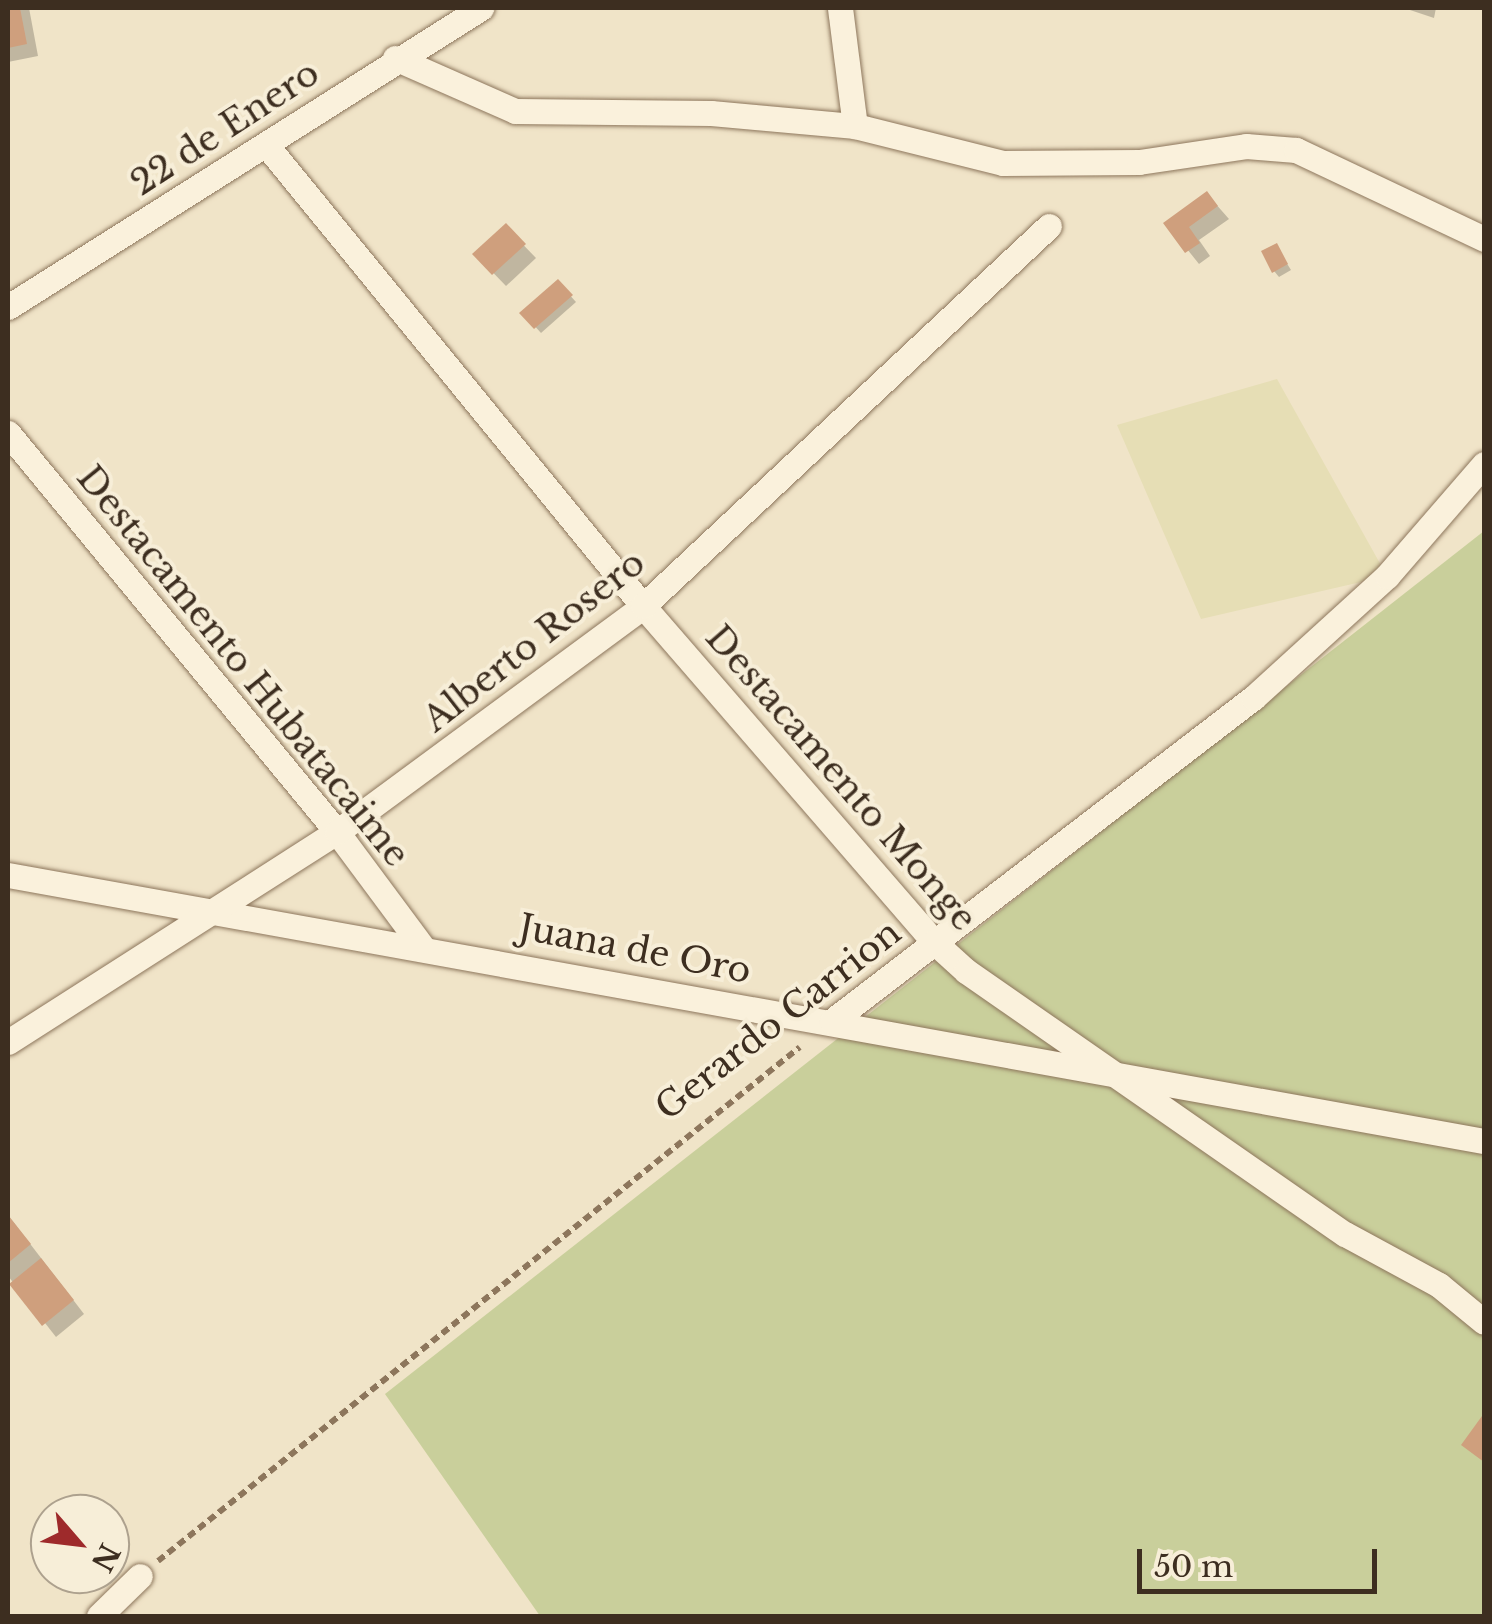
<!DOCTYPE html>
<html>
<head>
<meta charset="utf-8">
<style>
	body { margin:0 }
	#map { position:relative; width:1492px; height:1624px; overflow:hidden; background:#f0e4c8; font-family:"Libre Baskerville",serif }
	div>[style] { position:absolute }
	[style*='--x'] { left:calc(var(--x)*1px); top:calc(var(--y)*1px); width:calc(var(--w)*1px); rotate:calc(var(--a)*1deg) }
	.farmland>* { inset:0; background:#e6deb5 }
	.green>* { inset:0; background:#c9cf9b }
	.shadow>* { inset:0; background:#0003 }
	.building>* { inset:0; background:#cf9f7d }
	.path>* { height:6px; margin-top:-3px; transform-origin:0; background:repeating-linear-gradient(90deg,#8d765c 0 8px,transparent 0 13px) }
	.roads { filter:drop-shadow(0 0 2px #8d765c) drop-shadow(0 0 2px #8d765c) }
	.street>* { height:25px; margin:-12.5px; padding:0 12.5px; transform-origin:12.5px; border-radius:12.5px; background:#faf1dc }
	span { translate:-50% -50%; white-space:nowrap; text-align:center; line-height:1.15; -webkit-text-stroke:8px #f7eed8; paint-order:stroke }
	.street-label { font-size:35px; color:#3d2e20 }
	.frame { position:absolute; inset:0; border:10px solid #3d2e20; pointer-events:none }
	.north { position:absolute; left:30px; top:1494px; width:100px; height:100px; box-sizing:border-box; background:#f7eed8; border:2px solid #ada18e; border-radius:50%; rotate:118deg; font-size:28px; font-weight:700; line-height:40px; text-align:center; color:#3d2e20 }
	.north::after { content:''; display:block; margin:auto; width:35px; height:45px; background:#9e2a2b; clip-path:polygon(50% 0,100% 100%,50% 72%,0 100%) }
	.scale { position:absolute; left:1137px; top:1549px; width:240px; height:45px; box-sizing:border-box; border:5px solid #3d2e20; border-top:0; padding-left:12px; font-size:30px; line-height:35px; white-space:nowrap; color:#3d2e20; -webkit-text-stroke:8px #f7eed8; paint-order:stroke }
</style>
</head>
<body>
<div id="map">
	<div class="farmland">
		<i style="clip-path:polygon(1277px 379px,1387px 576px,1201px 619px,1117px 425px)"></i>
	</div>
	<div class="green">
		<i style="clip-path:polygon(1484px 531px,1484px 1616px,540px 1616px,385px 1394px)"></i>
	</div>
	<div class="shadow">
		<i style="clip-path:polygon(8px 8px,29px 8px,38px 56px,8px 62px)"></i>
		<i style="clip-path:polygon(1436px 8px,1434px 18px,1410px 10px,1410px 8px)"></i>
		<i style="clip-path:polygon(1207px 194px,1229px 219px,1199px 240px,1210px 256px,1199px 264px,1167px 224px)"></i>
		<i style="clip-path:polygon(506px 227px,536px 258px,506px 286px,476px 255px)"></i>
		<i style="clip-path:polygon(1276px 246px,1291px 270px,1279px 277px,1274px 271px)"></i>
		<i style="clip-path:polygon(558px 282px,576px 302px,541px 333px,523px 313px)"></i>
		<i style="clip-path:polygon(8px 1215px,84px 1314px,56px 1337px,8px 1276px)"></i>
	</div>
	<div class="building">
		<i style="clip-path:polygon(8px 8px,20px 8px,27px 44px,8px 48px)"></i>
		<i style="clip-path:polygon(1207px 191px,1218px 206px,1189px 227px,1200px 243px,1185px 253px,1163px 223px)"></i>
		<i style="clip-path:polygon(506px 223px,526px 244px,492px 275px,472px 254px)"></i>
		<i style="clip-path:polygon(1277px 243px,1288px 264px,1272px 273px,1261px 251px)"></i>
		<i style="clip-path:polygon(558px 279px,573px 295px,534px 329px,519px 313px)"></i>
		<i style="clip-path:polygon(8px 1215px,31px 1244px,8px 1263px)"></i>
		<i style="clip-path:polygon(41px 1258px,74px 1300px,42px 1326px,9px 1284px)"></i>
		<i style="clip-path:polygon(1482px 1416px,1484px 1418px,1484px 1462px,1461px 1445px)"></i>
	</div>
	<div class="path">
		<i style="--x:158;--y:1561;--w:822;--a:-38.68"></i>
	</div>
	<div class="roads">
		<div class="street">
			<i style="--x:840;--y:8;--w:119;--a:82.8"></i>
			<i style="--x:395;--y:58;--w:131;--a:23.8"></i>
			<i style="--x:515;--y:111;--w:196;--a:0.6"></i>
			<i style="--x:711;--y:113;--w:145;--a:5.2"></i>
			<i style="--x:855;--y:126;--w:153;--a:14"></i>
			<i style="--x:1003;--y:163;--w:136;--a:-0.4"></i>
			<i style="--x:1139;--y:162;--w:108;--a:-8.5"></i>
			<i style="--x:1246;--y:146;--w:50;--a:4.6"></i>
			<i style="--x:1296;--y:150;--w:208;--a:25.3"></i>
			<i style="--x:267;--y:146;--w:594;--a:50.74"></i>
			<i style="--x:643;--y:606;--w:444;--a:49.1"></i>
			<i style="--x:934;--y:942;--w:43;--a:42.2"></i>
			<i style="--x:966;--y:971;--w:461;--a:34.8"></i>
			<i style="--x:1345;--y:1234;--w:107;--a:28.5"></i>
			<i style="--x:1439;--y:1285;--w:58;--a:39.4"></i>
			<i style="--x:8;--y:307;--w:560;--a:-32.3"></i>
			<i style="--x:8;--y:433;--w:517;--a:50.49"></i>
			<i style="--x:337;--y:832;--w:141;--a:53.4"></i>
			<i style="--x:8;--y:875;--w:1500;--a:10.22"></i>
			<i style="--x:832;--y:1021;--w:531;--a:-37.5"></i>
			<i style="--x:1253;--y:698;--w:181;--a:-42.3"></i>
			<i style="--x:1387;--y:576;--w:148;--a:-49.1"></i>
			<i style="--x:8;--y:1042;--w:390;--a:-32.6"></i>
			<i style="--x:337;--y:832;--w:380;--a:-36.4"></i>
			<i style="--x:643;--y:606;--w:556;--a:-43.11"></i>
			<i style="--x:99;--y:1616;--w:57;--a:-44.3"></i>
		</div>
	</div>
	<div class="street-label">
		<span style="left:225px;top:128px;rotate:-33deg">22 de Enero</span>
		<span style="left:534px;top:641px;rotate:-38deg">Alberto Rosero</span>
		<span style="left:243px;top:666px;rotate:51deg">Destacamento Hubatacaime</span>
		<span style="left:841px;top:778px;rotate:49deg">Destacamento Monge</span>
		<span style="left:635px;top:949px;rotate:11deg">Juana de Oro</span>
		<span style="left:778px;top:1020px;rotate:-38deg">Gerardo Carrion</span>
	</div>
	<div class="frame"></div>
	<div class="north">N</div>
	<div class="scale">50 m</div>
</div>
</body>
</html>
